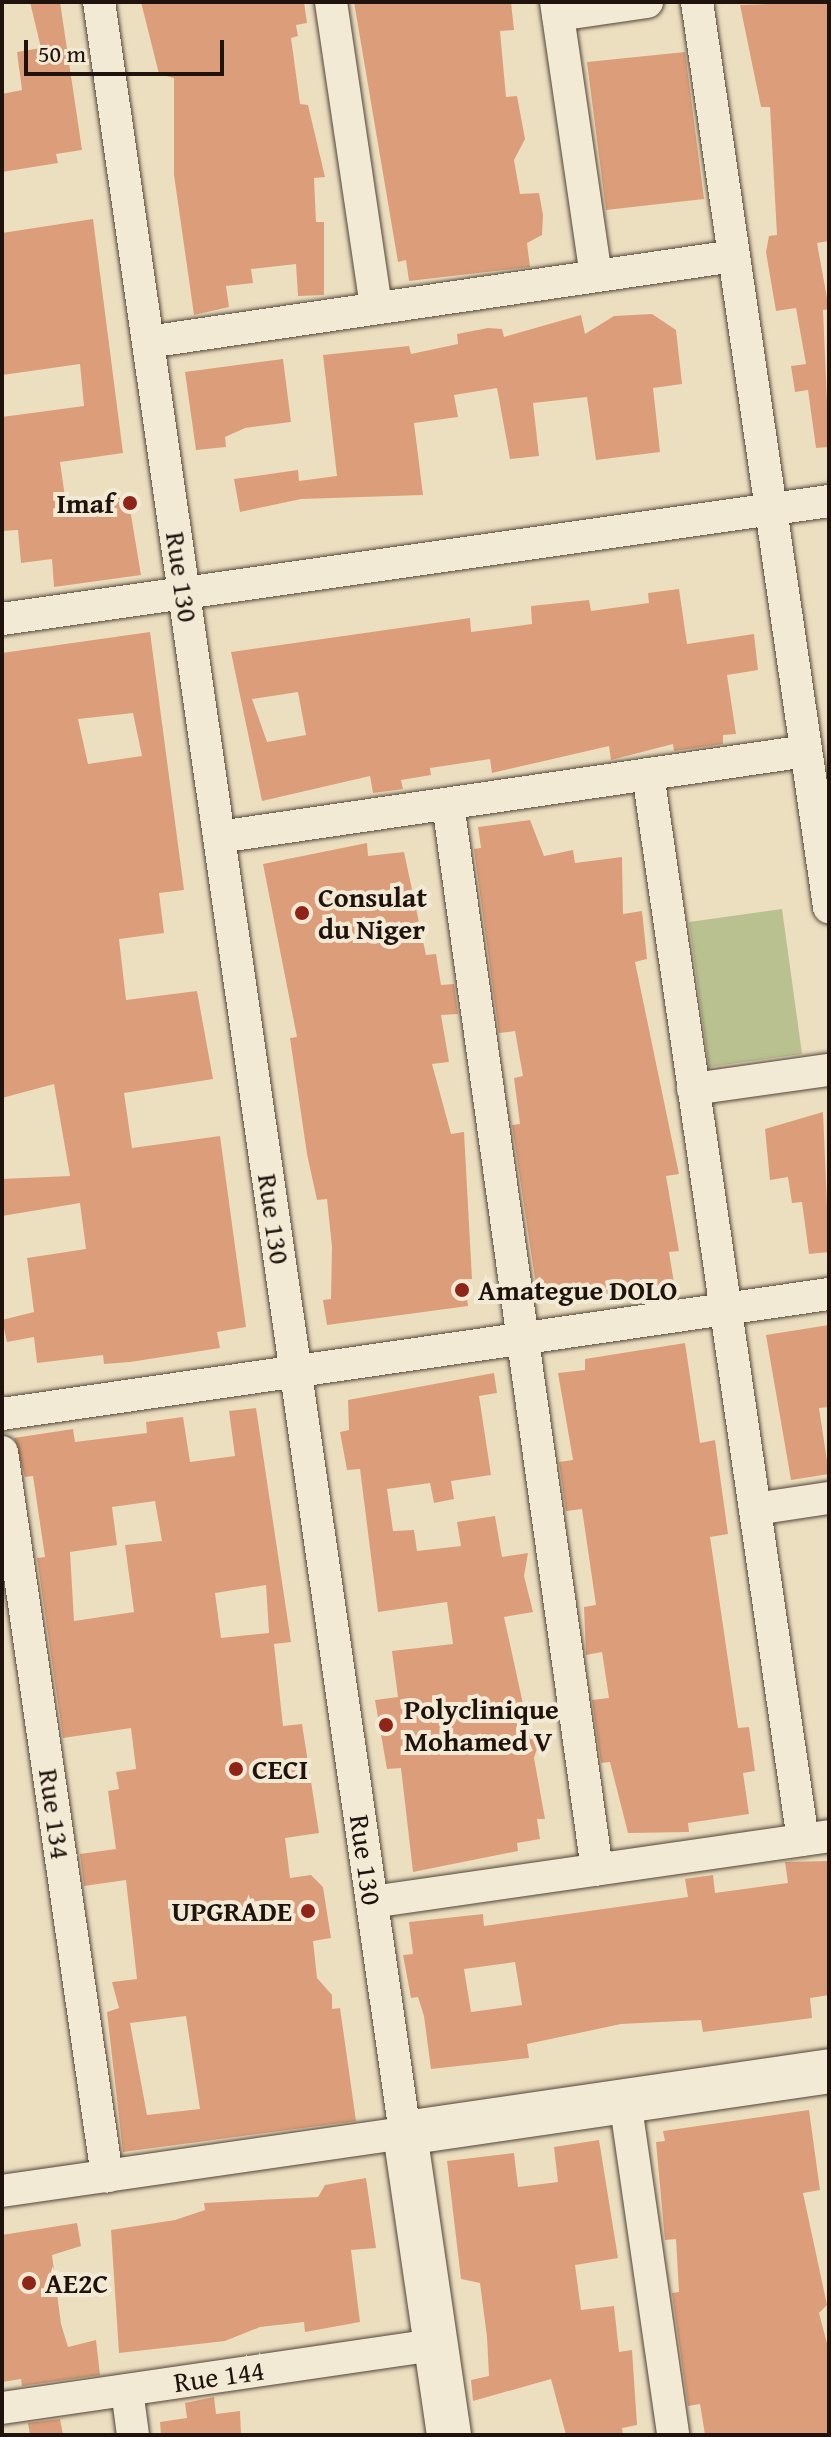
<!DOCTYPE html>
<html>
<head>
<meta charset="utf-8">
<style>
	body { margin:0 }
	#map { position:relative; width:831px; height:2437px; overflow:hidden; background:#ecdfc0; font-family:"Gentium Book Plus",serif }
	div>[style] { position:absolute }
	[style*='--x'] { left:calc(var(--x)*1px); top:calc(var(--y)*1px); width:calc(var(--w)*1px); rotate:calc(var(--a)*1deg) }
	.green>* { inset:0; background:#bac190 }
	.building>* { inset:0; background:#dc9e7a }
	.roads { filter:drop-shadow(0 0 2px #534539) drop-shadow(0 0 2px #534539) }
	.street>* { height:32px; margin:-16px; padding:0 16px; transform-origin:16px; border-radius:16px; background:#f3ead6 }
	.secondary>* { height:44px; margin:-22px; padding:0 22px; transform-origin:22px; border-radius:22px; background:#f3ead6 }
	.dots>* { width:22px; height:22px; translate:-50% -50%; box-sizing:border-box; border:4px solid #f3ead6; border-radius:50% }
	span { translate:-50% -50%; white-space:nowrap; text-align:center; line-height:1.15; -webkit-text-stroke:8px #f3ead6; paint-order:stroke }
	.poi-label { font-size:28px; color:#20120c; font-weight:700 }
	.right { translate:-100% -50%; text-align:right }
	.left { translate:0 -50%; text-align:left }
	.street-label { font-size:28px; color:#20120c }
	.frame { position:absolute; inset:0; border:4px solid #20120c; pointer-events:none }
	.scale { position:absolute; left:24px; top:40px; width:200px; height:36px; box-sizing:border-box; border:4px solid #20120c; border-top:0; padding-left:10px; font-size:24px; line-height:28px; white-space:nowrap; color:#20120c; -webkit-text-stroke:6px #f3ead6; paint-order:stroke }
</style>
</head>
<body>
<div id="map">
	<div class="green">
		<i style="clip-path:polygon(782px 909px,802px 1054px,709px 1067px,689px 922px)"></i>
	</div>
	<div class="building">
		<i style="clip-path:polygon(30px 2px,60px 2px,82px 150px,56px 154px,58px 163px,2px 172px,2px 94px,22px 90px,17px 52px,41px 48px)"></i>
		<i style="clip-path:polygon(141px 2px,304px 2px,307px 23px,296px 25px,298px 36px,291px 38px,300px 104px,308px 105px,325px 177px,314px 178px,316px 222px,324px 222px,324px 295px,298px 296px,296px 264px,251px 269px,253px 283px,226px 286px,229px 307px,194px 315px,174px 175px,174px 78px,159px 74px)"></i>
		<i style="clip-path:polygon(354px 2px,511px 2px,514px 30px,500px 31px,506px 97px,517px 96px,525px 139px,514px 160px,520px 194px,539px 193px,543px 215px,542px 235px,527px 243px,530px 267px,409px 281px,406px 260px,398px 262px)"></i>
		<i style="clip-path:polygon(829px 2px,829px 241px,817px 243px,829px 309px,823px 310px,829px 447px,816px 448px,808px 390px,795px 392px,791px 366px,806px 364px,796px 308px,776px 311px,766px 252px,769px 236px,777px 235px,770px 107px,761px 107px,740px 5px)"></i>
		<i style="clip-path:polygon(685px 52px,704px 199px,606px 210px,587px 62px)"></i>
		<i style="clip-path:polygon(93px 219px,123px 453px,60px 462px,66px 504px,128px 497px,141px 575px,54px 587px,52px 559px,21px 563px,18px 530px,2px 531px,2px 417px,84px 406px,80px 364px,2px 375px,2px 233px)"></i>
		<i style="clip-path:polygon(652px 314px,676px 330px,682px 384px,653px 388px,660px 452px,596px 460px,587px 397px,533px 403px,539px 456px,510px 459px,497px 388px,454px 395px,458px 417px,414px 423px,423px 495px,301px 499px,240px 512px,234px 479px,298px 470px,299px 481px,337px 476px,323px 355px,409px 346px,411px 354px,458px 344px,457px 334px,488px 328px,502px 329px,504px 337px,581px 315px,585px 334px,614px 316px)"></i>
		<i style="clip-path:polygon(283px 359px,291px 422px,245px 428px,225px 437px,226px 447px,196px 450px,185px 372px)"></i>
		<i style="clip-path:polygon(evenodd,679px 589px,687px 644px,754px 634px,758px 670px,727px 675px,736px 734px,723px 735px,723px 744px,674px 751px,673px 744px,611px 760px,609px 746px,492px 773px,490px 759px,430px 768px,431px 775px,401px 780px,403px 789px,373px 793px,370px 776px,262px 801px,231px 652px,470px 618px,471px 632px,532px 624px,531px 606px,589px 600px,591px 611px,649px 603px,648px 593px,679px 589px,298px 692px,306px 735px,267px 742px,252px 699px,298px 692px)"></i>
		<i style="clip-path:polygon(evenodd,150px 632px,184px 890px,159px 893px,164px 933px,119px 939px,126px 1000px,197px 991px,213px 1079px,124px 1093px,132px 1148px,220px 1136px,246px 1327px,217px 1332px,220px 1348px,130px 1362px,104px 1364px,103px 1355px,37px 1363px,34px 1337px,7px 1342px,2px 1320px,34px 1312px,27px 1258px,86px 1249px,80px 1203px,2px 1216px,2px 1179px,70px 1176px,54px 1084px,2px 1098px,2px 653px,150px 632px,133px 713px,142px 756px,88px 764px,78px 719px,133px 713px)"></i>
		<i style="clip-path:polygon(530px 820px,544px 856px,573px 850px,575px 863px,622px 857px,623px 914px,642px 911px,647px 959px,635px 962px,679px 1174px,666px 1176px,679px 1251px,669px 1252px,674px 1283px,588px 1297px,586px 1287px,537px 1292px,512px 1125px,520px 1124px,514px 1078px,523px 1076px,515px 1031px,499px 1033px,474px 849px,481px 848px,478px 827px)"></i>
		<i style="clip-path:polygon(367px 843px,368px 856px,404px 852px,426px 955px,436px 954px,441px 985px,454px 984px,458px 1014px,441px 1015px,449px 1062px,432px 1064px,451px 1134px,464px 1132px,472px 1279px,465px 1279px,468px 1306px,327px 1325px,323px 1300px,331px 1299px,332px 1247px,327px 1199px,317px 1200px,307px 1154px,290px 1038px,297px 1037px,263px 864px)"></i>
		<i style="clip-path:polygon(823px 1112px,829px 1252px,809px 1254px,802px 1202px,792px 1203px,788px 1177px,770px 1180px,765px 1129px)"></i>
		<i style="clip-path:polygon(829px 1325px,829px 1407px,819px 1408px,829px 1474px,791px 1480px,766px 1335px)"></i>
		<i style="clip-path:polygon(685px 1343px,700px 1443px,715px 1440px,728px 1534px,710px 1537px,738px 1728px,749px 1727px,755px 1771px,743px 1773px,749px 1814px,688px 1823px,689px 1832px,628px 1833px,610px 1762px,601px 1763px,592px 1700px,609px 1698px,602px 1652px,586px 1655px,584px 1607px,596px 1605px,582px 1509px,566px 1511px,559px 1462px,573px 1460px,558px 1373px,585px 1370px,585px 1359px)"></i>
		<i style="clip-path:polygon(494px 1373px,497px 1393px,479px 1396px,491px 1475px,451px 1481px,454px 1499px,434px 1503px,430px 1483px,387px 1489px,393px 1531px,414px 1530px,417px 1551px,461px 1546px,457px 1522px,495px 1516px,502px 1557px,528px 1553px,524px 1576px,533px 1612px,504px 1617px,530px 1736px,542px 1733px,534px 1758px,545px 1819px,537px 1819px,540px 1839px,517px 1843px,518px 1851px,413px 1872px,401px 1768px,387px 1769px,375px 1700px,398px 1697px,392px 1651px,453px 1644px,447px 1602px,378px 1612px,360px 1469px,347px 1470px,340px 1432px,349px 1430px,348px 1400px)"></i>
		<i style="clip-path:polygon(evenodd,256px 1408px,291px 1642px,274px 1644px,283px 1726px,302px 1724px,319px 1833px,285px 1838px,290px 1878px,311px 1875px,323px 1887px,331px 1938px,313px 1941px,317px 1978px,332px 1995px,332px 2009px,340px 2008px,356px 2121px,123px 2152px,107px 2012px,119px 2008px,112px 1982px,137px 1979px,126px 1880px,84px 1886px,80px 1854px,116px 1849px,108px 1791px,119px 1789px,116px 1772px,136px 1769px,131px 1728px,63px 1738px,37px 1558px,45px 1557px,33px 1476px,25px 1477px,14px 1438px,73px 1429px,75px 1442px,147px 1433px,146px 1422px,183px 1417px,190px 1462px,235px 1456px,229px 1411px,256px 1408px,155px 1501px,162px 1541px,125px 1545px,134px 1612px,74px 1621px,70px 1552px,117px 1545px,112px 1507px,155px 1501px,256px 1408px,266px 1585px,269px 1633px,221px 1638px,215px 1593px,266px 1585px,256px 1408px,186px 2016px,200px 2109px,147px 2115px,130px 2023px,186px 2016px)"></i>
		<i style="clip-path:polygon(evenodd,829px 1861px,829px 1995px,810px 1998px,812px 2018px,703px 2032px,701px 2020px,621px 2024px,527px 2044px,529px 2058px,431px 2069px,424px 2016px,418px 1997px,411px 1998px,403px 1955px,413px 1954px,409px 1922px,483px 1914px,484px 1926px,688px 1897px,685px 1879px,713px 1875px,715px 1893px,788px 1883px,785px 1862px,829px 1861px,515px 1962px,522px 2005px,471px 2012px,464px 1969px,515px 1962px)"></i>
		<i style="clip-path:polygon(809px 2110px,820px 2190px,803px 2193px,827px 2305px,819px 2313px,829px 2351px,829px 2435px,705px 2435px,700px 2404px,688px 2406px,672px 2293px,679px 2292px,676px 2239px,665px 2240px,656px 2142px,665px 2141px,663px 2131px)"></i>
		<i style="clip-path:polygon(599px 2140px,618px 2258px,575px 2265px,581px 2310px,614px 2306px,619px 2352px,632px 2350px,637px 2425px,622px 2428px,623px 2435px,566px 2435px,551px 2379px,473px 2401px,471px 2380px,489px 2376px,487px 2337px,480px 2283px,461px 2279px,447px 2161px,514px 2153px,518px 2187px,558px 2182px,554px 2147px)"></i>
		<i style="clip-path:polygon(366px 2178px,376px 2248px,351px 2250px,360px 2322px,305px 2332px,304px 2322px,260px 2327px,225px 2341px,119px 2353px,111px 2230px,175px 2220px,205px 2210px,204px 2203px,318px 2197px,325px 2185px)"></i>
		<i style="clip-path:polygon(77px 2223px,81px 2246px,52px 2255px,61px 2324px,68px 2347px,96px 2340px,100px 2375px,22px 2386px,21px 2379px,2px 2382px,2px 2235px)"></i>
		<i style="clip-path:polygon(214px 2397px,216px 2414px,240px 2411px,241px 2435px,161px 2435px,160px 2422px,187px 2418px,185px 2403px)"></i>
		<i style="clip-path:polygon(60px 2419px,63px 2435px,30px 2435px,28px 2423px)"></i>
	</div>
	<div class="roads">
		<div class="street">
			<i style="--x:331;--y:2;--w:309;--a:81.6"></i>
			<i style="--x:556;--y:2;--w:277;--a:81.7"></i>
			<i style="--x:697;--y:2;--w:915;--a:81.7"></i>
			<i style="--x:558;--y:15;--w:90;--a:-8.3"></i>
			<i style="--x:148;--y:342;--w:592;--a:-8.35"></i>
			<i style="--x:2;--y:619;--w:835;--a:-8.12"></i>
			<i style="--x:648;--y:774;--w:1077;--a:81.73"></i>
			<i style="--x:448;--y:804;--w:1076;--a:82.04"></i>
			<i style="--x:219;--y:837;--w:593;--a:-8.33"></i>
			<i style="--x:693;--y:1089;--w:137;--a:-8"></i>
			<i style="--x:2;--y:1414;--w:836;--a:-8.26"></i>
			<i style="--x:2;--y:1452;--w:732;--a:81.75"></i>
			<i style="--x:755;--y:1509;--w:75;--a:-8.5"></i>
			<i style="--x:372;--y:1902;--w:462;--a:-8.2"></i>
			<i style="--x:625;--y:2100;--w:338;--a:81.8"></i>
			<i style="--x:2;--y:2191;--w:407;--a:-8.2"></i>
			<i style="--x:405;--y:2133;--w:2153;--a:-98.17"></i>
			<i style="--x:127;--y:2390;--w:45;--a:82.4"></i>
			<i style="--x:2;--y:2408;--w:439;--a:-8.3"></i>
		</div>
		<div class="secondary">
			<i style="--x:449;--y:2435;--w:305;--a:-98.3"></i>
			<i style="--x:405;--y:2133;--w:429;--a:-8.3"></i>
		</div>
	</div>
	<div class="dots">
		<i style="left:130px;top:503px;background:#8f2418"></i>
		<i style="left:302px;top:913px;background:#8f2418"></i>
		<i style="left:462px;top:1290px;background:#8f2418"></i>
		<i style="left:386px;top:1725px;background:#8f2418"></i>
		<i style="left:236px;top:1769px;background:#8f2418"></i>
		<i style="left:308px;top:1911px;background:#8f2418"></i>
		<i style="left:29px;top:2283px;background:#8f2418"></i>
	</div>
	<div class="poi-label">
		<span class="right" style="left:114px;top:503px">Imaf</span>
		<span class="left" style="left:318px;top:913px">Consulat<br>du Niger</span>
		<span class="left" style="left:478px;top:1290px">Amategue DOLO</span>
		<span class="left" style="left:404px;top:1725px">Polyclinique<br>Mohamed V</span>
		<span class="left" style="left:252px;top:1769px">CECI</span>
		<span class="right" style="left:292px;top:1911px">UPGRADE</span>
		<span class="left" style="left:45px;top:2283px">AE2C</span>
	</div>
	<div class="street-label">
		<span style="left:182px;top:577px;rotate:82deg">Rue 130</span>
		<span style="left:274px;top:1219px;rotate:82deg">Rue 130</span>
		<span style="left:55px;top:1814px;rotate:82deg">Rue 134</span>
		<span style="left:366px;top:1860px;rotate:82deg">Rue 130</span>
		<span style="left:219px;top:2376px;rotate:-8deg">Rue 144</span>
	</div>
	<div class="frame"></div>
	<div class="scale">50 m</div>
</div>
</body>
</html>
